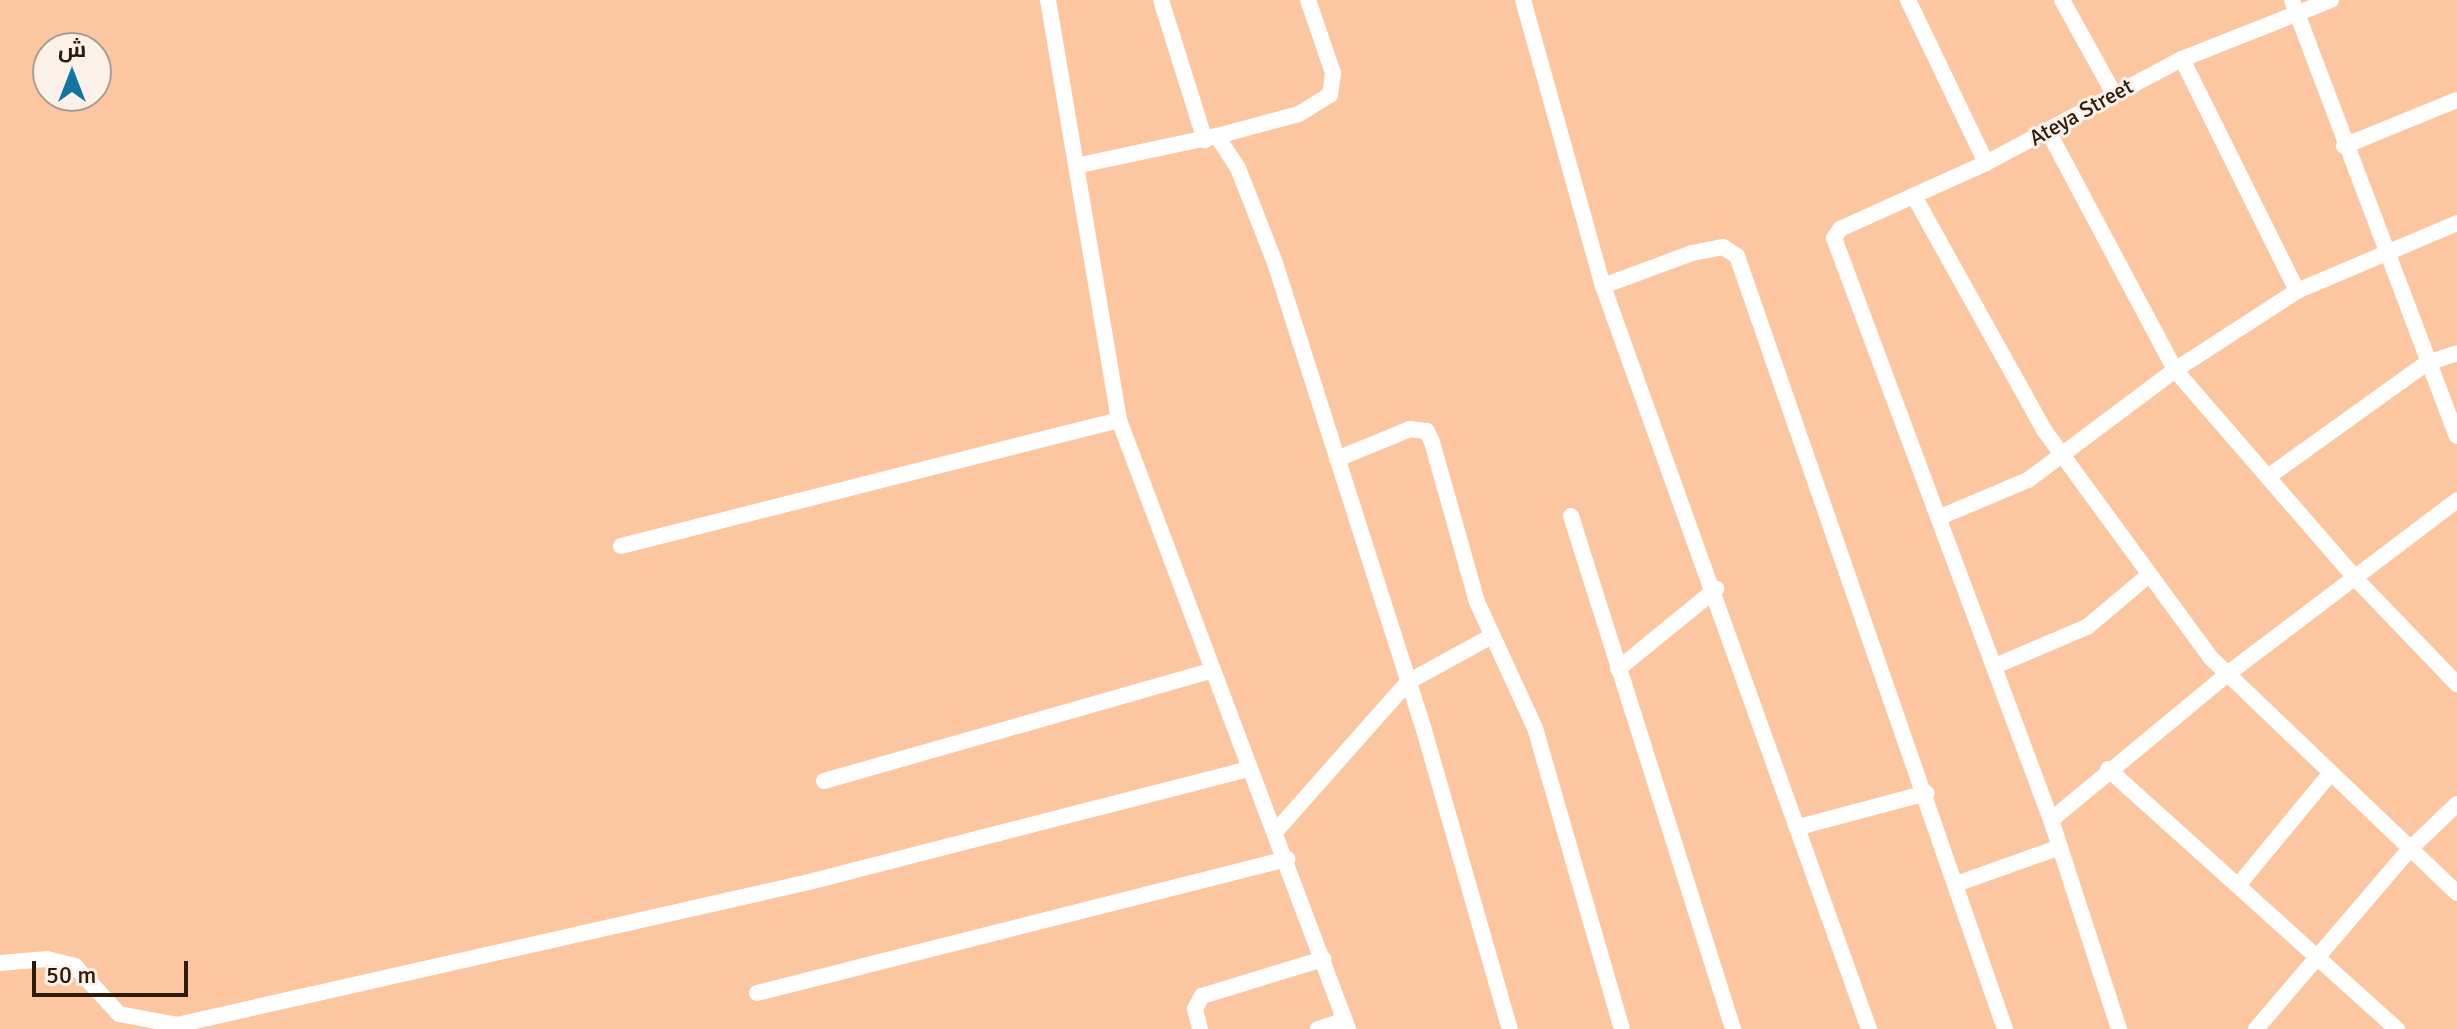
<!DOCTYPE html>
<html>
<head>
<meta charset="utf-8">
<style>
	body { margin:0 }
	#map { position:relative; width:2457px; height:1029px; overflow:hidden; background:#fcc6a1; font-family:Signika,Cairo,sans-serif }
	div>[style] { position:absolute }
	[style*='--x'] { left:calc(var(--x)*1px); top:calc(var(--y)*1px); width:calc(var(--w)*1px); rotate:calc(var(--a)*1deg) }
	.street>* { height:16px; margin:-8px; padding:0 8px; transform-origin:8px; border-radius:8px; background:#fff }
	span { translate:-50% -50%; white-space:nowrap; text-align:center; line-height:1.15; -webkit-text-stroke:6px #fdf2ea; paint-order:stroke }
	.street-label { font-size:22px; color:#2d1a0b }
	.north { position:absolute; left:32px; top:32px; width:80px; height:80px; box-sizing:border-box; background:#fdf2ea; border:2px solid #aa9c91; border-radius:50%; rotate:0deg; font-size:22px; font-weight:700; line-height:32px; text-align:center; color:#2d1a0b }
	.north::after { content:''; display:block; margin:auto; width:28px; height:36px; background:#1575a2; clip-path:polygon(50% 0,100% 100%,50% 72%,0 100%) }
	.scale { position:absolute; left:32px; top:961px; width:156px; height:36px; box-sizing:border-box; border:4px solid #2d1a0b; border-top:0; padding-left:10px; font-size:24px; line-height:28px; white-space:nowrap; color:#2d1a0b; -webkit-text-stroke:6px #fdf2ea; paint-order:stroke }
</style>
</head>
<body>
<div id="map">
	<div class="street">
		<i style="--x:1048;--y:0;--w:426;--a:80.4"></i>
		<i style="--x:1119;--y:420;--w:651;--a:69.39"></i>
		<i style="--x:1161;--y:0;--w:147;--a:72.6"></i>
		<i style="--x:1523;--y:0;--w:297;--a:74.4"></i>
		<i style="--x:1908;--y:0;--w:181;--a:64.4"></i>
		<i style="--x:2062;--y:0;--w:107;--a:61"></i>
		<i style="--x:2292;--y:0;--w:466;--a:69.3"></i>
		<i style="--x:2182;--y:59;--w:259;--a:63.6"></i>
		<i style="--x:2048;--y:131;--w:271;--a:62"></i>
		<i style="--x:2175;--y:370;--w:274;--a:49.1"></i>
		<i style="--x:2354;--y:577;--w:149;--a:46.1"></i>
		<i style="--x:1217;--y:136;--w:85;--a:-15"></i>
		<i style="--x:1299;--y:114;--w:36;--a:-32"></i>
		<i style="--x:1330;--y:95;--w:22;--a:-82"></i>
		<i style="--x:1333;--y:73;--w:77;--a:-108.9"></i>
		<i style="--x:2344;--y:146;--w:122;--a:-22.2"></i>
		<i style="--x:1080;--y:165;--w:140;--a:-12"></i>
		<i style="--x:1217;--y:136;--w:38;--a:57"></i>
		<i style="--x:1238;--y:168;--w:102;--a:68.7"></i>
		<i style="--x:1275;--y:263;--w:490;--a:72.3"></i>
		<i style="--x:1424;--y:730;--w:311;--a:74"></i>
		<i style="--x:1915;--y:198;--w:265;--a:60.9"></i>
		<i style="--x:2044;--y:430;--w:283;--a:53.8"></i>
		<i style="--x:2211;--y:658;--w:340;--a:43.7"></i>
		<i style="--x:1337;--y:459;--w:79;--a:-22.3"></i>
		<i style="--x:1410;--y:429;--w:17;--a:7"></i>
		<i style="--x:1427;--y:431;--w:12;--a:66"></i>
		<i style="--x:1432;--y:442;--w:166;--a:74.3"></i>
		<i style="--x:1477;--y:602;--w:139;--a:65.3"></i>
		<i style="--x:1535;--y:728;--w:313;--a:73.9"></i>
		<i style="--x:2269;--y:476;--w:194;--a:-35.6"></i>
		<i style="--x:2427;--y:363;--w:32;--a:-18"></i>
		<i style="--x:1571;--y:516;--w:538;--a:72.47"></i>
		<i style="--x:1940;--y:517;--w:95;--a:-22.8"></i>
		<i style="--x:2028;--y:480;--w:184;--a:-36.8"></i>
		<i style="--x:2175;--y:370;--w:145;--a:-32.9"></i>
		<i style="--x:2297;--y:291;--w:174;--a:-23"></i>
		<i style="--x:621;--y:546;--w:514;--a:-14.2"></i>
		<i style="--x:1995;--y:666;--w:100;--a:-23"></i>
		<i style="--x:2087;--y:627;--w:81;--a:-40"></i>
		<i style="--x:1618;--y:669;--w:127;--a:-39.2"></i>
		<i style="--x:2108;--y:769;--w:389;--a:42"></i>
		<i style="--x:824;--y:781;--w:402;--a:-15.9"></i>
		<i style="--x:2051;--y:820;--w:227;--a:-39.6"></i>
		<i style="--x:2226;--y:675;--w:290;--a:-37.1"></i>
		<i style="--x:1799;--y:827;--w:132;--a:-14.9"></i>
		<i style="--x:1276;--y:831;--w:199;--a:-48.5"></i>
		<i style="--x:1408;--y:682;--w:94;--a:-28.8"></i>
		<i style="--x:1959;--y:883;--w:107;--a:-19.6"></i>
		<i style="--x:2240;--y:883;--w:140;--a:-50.5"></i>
		<i style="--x:0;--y:963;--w:47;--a:-4.9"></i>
		<i style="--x:47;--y:959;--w:29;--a:14"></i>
		<i style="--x:75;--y:966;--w:65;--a:47.5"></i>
		<i style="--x:119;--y:1014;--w:59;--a:10.7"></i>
		<i style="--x:177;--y:1025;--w:648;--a:-12.75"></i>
		<i style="--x:809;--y:882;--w:455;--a:-14.4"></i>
		<i style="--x:757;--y:993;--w:547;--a:-14.19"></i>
		<i style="--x:1200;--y:1029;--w:21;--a:-104"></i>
		<i style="--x:1195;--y:1009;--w:15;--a:-62"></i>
		<i style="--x:1202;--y:996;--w:127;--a:-17"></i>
		<i style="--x:1318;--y:1029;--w:28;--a:-18"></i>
		<i style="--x:1869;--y:1029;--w:789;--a:-109.7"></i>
		<i style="--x:1603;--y:286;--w:95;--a:-20.3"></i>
		<i style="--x:1692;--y:253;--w:32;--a:-11"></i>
		<i style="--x:1723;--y:247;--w:17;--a:33"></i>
		<i style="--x:1737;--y:256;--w:818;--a:70.88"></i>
		<i style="--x:2119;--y:1029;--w:220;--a:-108"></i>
		<i style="--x:2051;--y:820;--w:621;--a:-110.45"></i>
		<i style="--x:1834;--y:238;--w:11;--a:-56"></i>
		<i style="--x:1840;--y:229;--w:160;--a:-24.3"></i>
		<i style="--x:1986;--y:163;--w:222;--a:-28"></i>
		<i style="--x:2182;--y:59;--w:160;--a:-21.6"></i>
		<i style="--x:2256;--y:1029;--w:237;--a:-49.5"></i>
		<i style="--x:2410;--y:849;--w:65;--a:-43.8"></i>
	</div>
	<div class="street-label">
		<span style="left:2081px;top:112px;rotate:-29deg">Ateya Street</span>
	</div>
	<div class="north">ش</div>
	<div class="scale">50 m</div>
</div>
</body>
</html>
